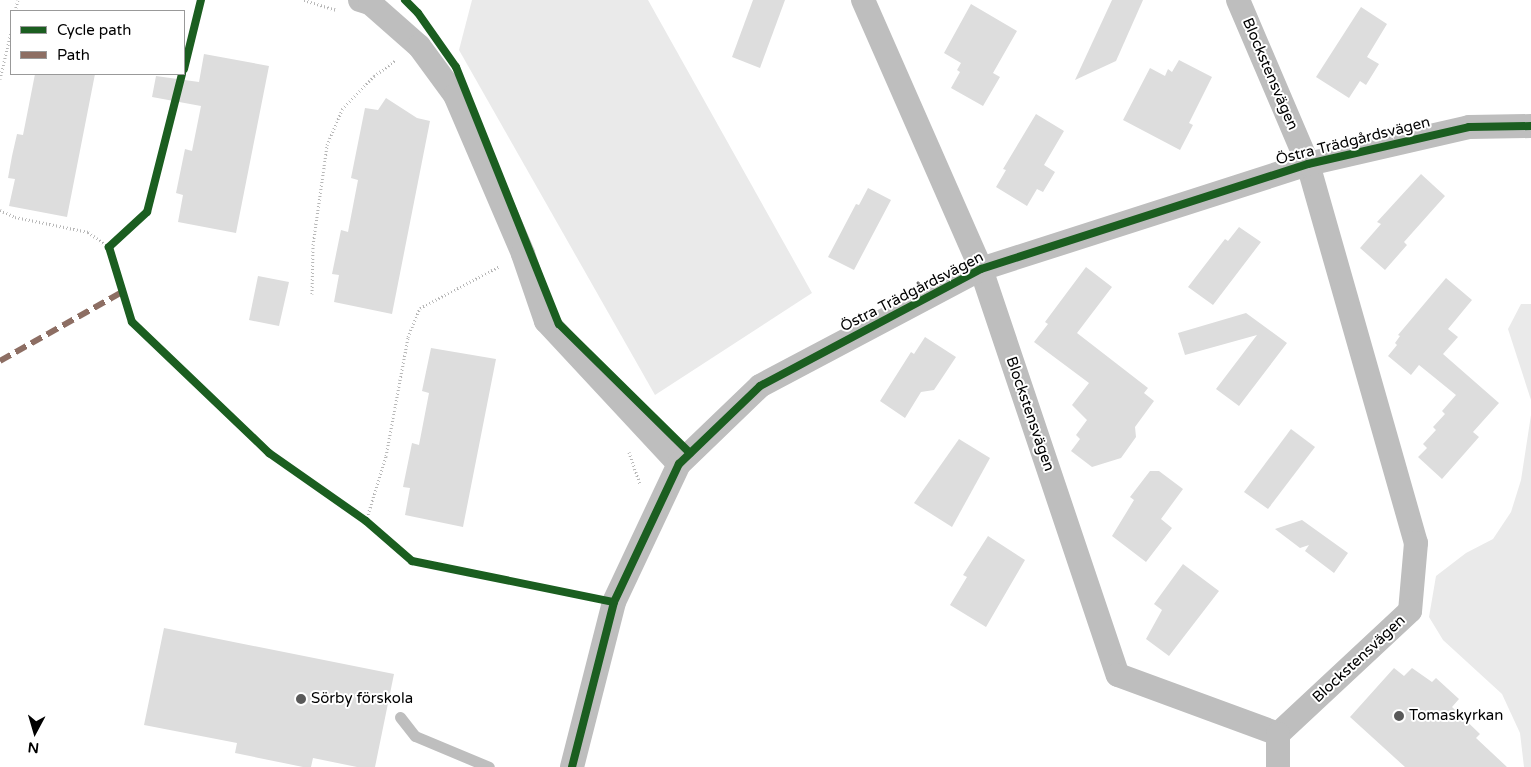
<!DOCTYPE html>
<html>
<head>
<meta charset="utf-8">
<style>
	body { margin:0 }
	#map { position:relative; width:1531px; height:767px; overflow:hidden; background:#fff; font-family:"Varela Round",sans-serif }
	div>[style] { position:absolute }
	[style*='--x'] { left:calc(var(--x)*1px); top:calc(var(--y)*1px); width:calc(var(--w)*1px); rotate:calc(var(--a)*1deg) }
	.green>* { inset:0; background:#eaeaea }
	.building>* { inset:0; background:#ddd }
	.path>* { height:3px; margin-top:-1.5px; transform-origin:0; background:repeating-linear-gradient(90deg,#b8b8b8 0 1px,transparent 0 3.5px) }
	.service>* { height:11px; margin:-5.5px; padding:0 5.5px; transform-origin:5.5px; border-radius:5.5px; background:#bebebe }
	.minor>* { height:24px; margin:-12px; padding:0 12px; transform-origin:12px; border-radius:12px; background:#bebebe }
	.quiet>* { height:6px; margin-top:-3px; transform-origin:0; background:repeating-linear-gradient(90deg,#8d6e63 0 12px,transparent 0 18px) }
	.cycleway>* { height:8px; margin:-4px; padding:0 4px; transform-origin:4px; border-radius:4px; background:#1b5e20 }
	.dots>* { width:14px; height:14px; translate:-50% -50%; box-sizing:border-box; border:2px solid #fff; border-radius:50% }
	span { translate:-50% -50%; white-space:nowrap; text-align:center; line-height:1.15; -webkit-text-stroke:4px #fff; paint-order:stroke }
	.street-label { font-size:15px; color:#000 }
	.poi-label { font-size:15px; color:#000 }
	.left { translate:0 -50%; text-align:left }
	.legend { position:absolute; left:10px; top:10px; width:175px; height:65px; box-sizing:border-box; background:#fff; border:1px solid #999; margin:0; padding:6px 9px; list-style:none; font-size:15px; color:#000 }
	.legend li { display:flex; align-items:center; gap:10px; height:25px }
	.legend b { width:25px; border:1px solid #999 }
	.north { position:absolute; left:10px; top:707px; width:50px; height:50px; -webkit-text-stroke:4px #fff; paint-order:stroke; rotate:186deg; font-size:14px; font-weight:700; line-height:20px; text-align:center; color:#000 }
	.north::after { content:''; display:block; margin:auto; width:18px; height:22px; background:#000; clip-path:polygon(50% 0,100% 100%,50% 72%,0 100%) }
</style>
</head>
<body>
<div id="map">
	<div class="green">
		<i style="clip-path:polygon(472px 0,648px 0,812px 293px,655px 395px,459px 50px)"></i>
		<i style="clip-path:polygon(1521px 304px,1531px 304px,1531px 400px,1508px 329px)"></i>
		<i style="clip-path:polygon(1531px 415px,1531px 767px,1524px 767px,1520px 733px,1502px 694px,1443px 640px,1429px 617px,1436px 576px,1466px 553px,1493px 539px,1511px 512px,1521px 480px)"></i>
	</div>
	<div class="building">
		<i style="clip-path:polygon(753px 0,785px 0,760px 68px,732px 57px)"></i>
		<i style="clip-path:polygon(1112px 0,1143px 0,1116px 61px,1075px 80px)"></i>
		<i style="clip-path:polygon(971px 4px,1017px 31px,993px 73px,1000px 77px,983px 106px,951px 88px,960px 72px,957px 70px,961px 63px,944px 53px)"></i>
		<i style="clip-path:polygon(1361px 7px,1387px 24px,1367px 57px,1379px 64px,1366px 85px,1360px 81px,1349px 98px,1316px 77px)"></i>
		<i style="clip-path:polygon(204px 54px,269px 66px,236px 233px,178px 222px,183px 195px,176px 193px,185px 149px,192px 151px,201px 106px,152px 97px,156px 76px,199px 82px)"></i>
		<i style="clip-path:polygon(1179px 60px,1212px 77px,1189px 123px,1193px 125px,1180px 150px,1123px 120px,1150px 68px,1165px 76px,1168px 69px,1172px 72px)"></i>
		<i style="clip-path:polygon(35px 74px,95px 74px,67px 217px,9px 206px,15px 179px,8px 178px,12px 156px,17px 134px,23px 135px)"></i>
		<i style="clip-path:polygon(386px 98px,417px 118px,430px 121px,392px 314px,334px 302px,339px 275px,332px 274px,341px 230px,348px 232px,358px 180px,351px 178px,365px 108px,378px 110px)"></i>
		<i style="clip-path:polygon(1036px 114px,1064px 131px,1044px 165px,1055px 172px,1043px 192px,1037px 189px,1027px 206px,996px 187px,1006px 170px,1003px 169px)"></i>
		<i style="clip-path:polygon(1421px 174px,1445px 196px,1404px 242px,1407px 245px,1385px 270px,1360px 248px,1381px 224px,1377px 222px)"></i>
		<i style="clip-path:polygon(868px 188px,891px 200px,854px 270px,828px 257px,856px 204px,859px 205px)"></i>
		<i style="clip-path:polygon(1239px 227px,1261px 242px,1213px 305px,1188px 287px,1225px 239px,1228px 241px)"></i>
		<i style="clip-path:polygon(1086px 267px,1112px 287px,1077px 333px,1148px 388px,1144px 393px,1154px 401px,1135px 427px,1136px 437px,1121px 458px,1092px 467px,1071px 451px,1080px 439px,1076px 435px,1087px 420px,1072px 405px,1089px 383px,1034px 342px,1048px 324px,1045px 322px)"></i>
		<i style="clip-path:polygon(258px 276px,289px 282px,279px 326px,249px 320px)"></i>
		<i style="clip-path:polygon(1446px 278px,1472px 300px,1448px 329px,1458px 337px,1443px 354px,1499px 403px,1473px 432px,1479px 437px,1442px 479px,1418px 457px,1427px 448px,1423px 444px,1436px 430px,1433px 427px,1445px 414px,1442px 411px,1456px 395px,1419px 365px,1411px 375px,1388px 356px,1397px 345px,1395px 343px,1400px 336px,1398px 335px)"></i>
		<i style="clip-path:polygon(1246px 313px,1287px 343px,1239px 406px,1216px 389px,1257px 335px,1185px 355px,1178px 333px)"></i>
		<i style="clip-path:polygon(925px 337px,956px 357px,934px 390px,921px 392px,905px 418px,880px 401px,911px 352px,914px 354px)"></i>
		<i style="clip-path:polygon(431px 348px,496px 359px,463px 527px,405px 515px,410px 488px,403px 487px,412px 443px,419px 445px,429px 393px,422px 391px)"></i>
		<i style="clip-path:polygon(1291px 429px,1315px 447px,1268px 509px,1244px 492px)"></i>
		<i style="clip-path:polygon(959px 439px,990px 458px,952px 527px,914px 503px)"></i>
		<i style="clip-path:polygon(1150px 471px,1159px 471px,1183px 489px,1161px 519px,1172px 528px,1146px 562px,1112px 536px,1134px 500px,1130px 497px)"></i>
		<i style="clip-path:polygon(1302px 520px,1348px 553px,1334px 573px,1305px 551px,1309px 545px,1300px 548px,1275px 529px)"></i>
		<i style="clip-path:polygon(988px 536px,1025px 560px,986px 627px,950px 605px,967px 577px,963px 575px)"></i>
		<i style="clip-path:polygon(1183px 564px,1219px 591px,1169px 656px,1146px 639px,1162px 610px,1154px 604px)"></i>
		<i style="clip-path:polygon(164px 628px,394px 674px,375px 767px,357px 767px,313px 758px,311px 767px,303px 767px,235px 753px,237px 743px,144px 725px)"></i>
		<i style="clip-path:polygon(1394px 668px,1404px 676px,1412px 668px,1432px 682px,1436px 678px,1459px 699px,1452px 707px,1480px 734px,1476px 738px,1507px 767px,1405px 767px,1350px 717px)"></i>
	</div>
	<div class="path">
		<i style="--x:304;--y:0;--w:34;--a:17"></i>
		<i style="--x:15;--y:11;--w:11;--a:-75"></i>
		<i style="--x:184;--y:69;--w:71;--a:-76.2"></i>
		<i style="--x:182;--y:74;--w:142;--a:104.2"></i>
		<i style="--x:147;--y:212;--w:52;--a:137.4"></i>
		<i style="--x:109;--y:247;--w:78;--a:73"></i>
		<i style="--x:132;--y:322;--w:190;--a:43.7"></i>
		<i style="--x:269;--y:453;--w:118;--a:35"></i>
		<i style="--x:366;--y:521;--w:61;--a:41"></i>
		<i style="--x:412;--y:561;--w:181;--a:11.5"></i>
		<i style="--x:0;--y:79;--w:48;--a:-76.8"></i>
		<i style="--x:0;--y:210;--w:17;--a:25"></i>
		<i style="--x:15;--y:217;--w:75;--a:11.6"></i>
		<i style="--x:88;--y:232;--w:26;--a:36"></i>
		<i style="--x:312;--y:294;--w:49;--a:-88.8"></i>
		<i style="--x:313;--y:245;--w:101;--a:-82"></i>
		<i style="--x:327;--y:145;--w:39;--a:-67"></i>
		<i style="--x:342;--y:109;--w:46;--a:-45.9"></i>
		<i style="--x:374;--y:76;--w:26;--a:-36"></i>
		<i style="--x:629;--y:452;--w:34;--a:71"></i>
		<i style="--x:366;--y:521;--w:68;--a:-72.9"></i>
		<i style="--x:386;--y:456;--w:121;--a:-79.5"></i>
		<i style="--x:408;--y:337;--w:31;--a:-68"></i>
		<i style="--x:420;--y:308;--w:90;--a:-27.7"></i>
	</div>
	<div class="service">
		<i style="--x:400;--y:717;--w:24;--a:52"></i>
		<i style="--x:415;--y:736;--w:80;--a:22.7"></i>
	</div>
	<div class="minor">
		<i style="--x:360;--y:0;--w:10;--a:17"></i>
		<i style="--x:370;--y:3;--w:65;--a:41.3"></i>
		<i style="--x:419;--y:46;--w:61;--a:53.7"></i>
		<i style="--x:455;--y:95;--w:173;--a:66.8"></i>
		<i style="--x:523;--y:254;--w:71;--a:71.1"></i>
		<i style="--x:546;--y:321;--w:195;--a:47.1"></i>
		<i style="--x:863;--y:0;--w:294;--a:66.3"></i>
		<i style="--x:981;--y:269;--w:428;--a:71.4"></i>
		<i style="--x:1118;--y:675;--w:171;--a:20.2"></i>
		<i style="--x:1238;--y:0;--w:178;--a:66.9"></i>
		<i style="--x:1308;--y:164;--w:394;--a:74.1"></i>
		<i style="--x:1416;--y:543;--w:68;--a:95"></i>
		<i style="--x:1410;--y:611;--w:180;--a:137"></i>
		<i style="--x:1278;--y:734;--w:33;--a:90"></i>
		<i style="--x:572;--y:767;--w:170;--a:-75.7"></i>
		<i style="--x:614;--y:602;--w:153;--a:-64.8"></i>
		<i style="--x:679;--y:464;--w:112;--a:-43.9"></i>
		<i style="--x:760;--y:386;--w:250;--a:-27.9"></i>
		<i style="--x:981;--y:269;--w:343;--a:-17.8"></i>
		<i style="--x:1308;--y:164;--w:165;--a:-12.9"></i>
		<i style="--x:1469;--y:127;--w:62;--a:-0.9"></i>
	</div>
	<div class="quiet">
		<i style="--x:0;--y:361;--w:140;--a:-29.5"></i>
	</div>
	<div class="cycleway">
		<i style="--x:405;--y:0;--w:18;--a:45"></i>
		<i style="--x:418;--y:13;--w:66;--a:54.9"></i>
		<i style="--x:456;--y:67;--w:277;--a:68.2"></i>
		<i style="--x:559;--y:324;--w:184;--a:44.6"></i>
		<i style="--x:184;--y:69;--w:71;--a:-76.2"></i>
		<i style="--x:182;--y:74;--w:142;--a:104.2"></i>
		<i style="--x:147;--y:212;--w:52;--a:137.4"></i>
		<i style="--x:109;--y:247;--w:78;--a:73"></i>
		<i style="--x:132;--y:322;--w:190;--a:43.7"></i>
		<i style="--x:269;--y:453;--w:118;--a:35"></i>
		<i style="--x:366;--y:521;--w:61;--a:41"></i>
		<i style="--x:412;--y:561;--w:206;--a:11.5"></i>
		<i style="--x:572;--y:767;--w:170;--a:-75.7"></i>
		<i style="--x:614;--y:602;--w:153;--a:-64.8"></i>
		<i style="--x:679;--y:464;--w:112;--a:-43.9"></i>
		<i style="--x:760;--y:386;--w:250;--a:-27.9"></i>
		<i style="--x:981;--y:269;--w:343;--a:-17.8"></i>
		<i style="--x:1308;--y:164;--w:165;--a:-12.9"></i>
		<i style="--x:1469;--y:127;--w:62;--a:-0.9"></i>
	</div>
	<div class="dots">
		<i style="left:301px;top:699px;background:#595959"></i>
		<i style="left:1399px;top:716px;background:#595959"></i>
	</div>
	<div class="street-label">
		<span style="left:1270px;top:74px;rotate:67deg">Blockstensvägen</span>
		<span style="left:1353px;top:141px;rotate:-14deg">Östra Trädgårdsvägen</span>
		<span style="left:912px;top:292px;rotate:-27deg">Östra Trädgårdsvägen</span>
		<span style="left:1030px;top:414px;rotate:71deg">Blockstensvägen</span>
		<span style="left:1359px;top:659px;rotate:-43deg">Blockstensvägen</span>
	</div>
	<div class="poi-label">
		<span class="left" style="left:311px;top:699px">Sörby förskola</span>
		<span class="left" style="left:1409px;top:716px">Tomaskyrkan</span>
	</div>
	<ul class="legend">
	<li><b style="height:6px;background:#1b5e20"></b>Cycle path</li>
	<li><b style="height:6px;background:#8d6e63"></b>Path</li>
	</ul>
	<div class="north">N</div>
</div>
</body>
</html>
